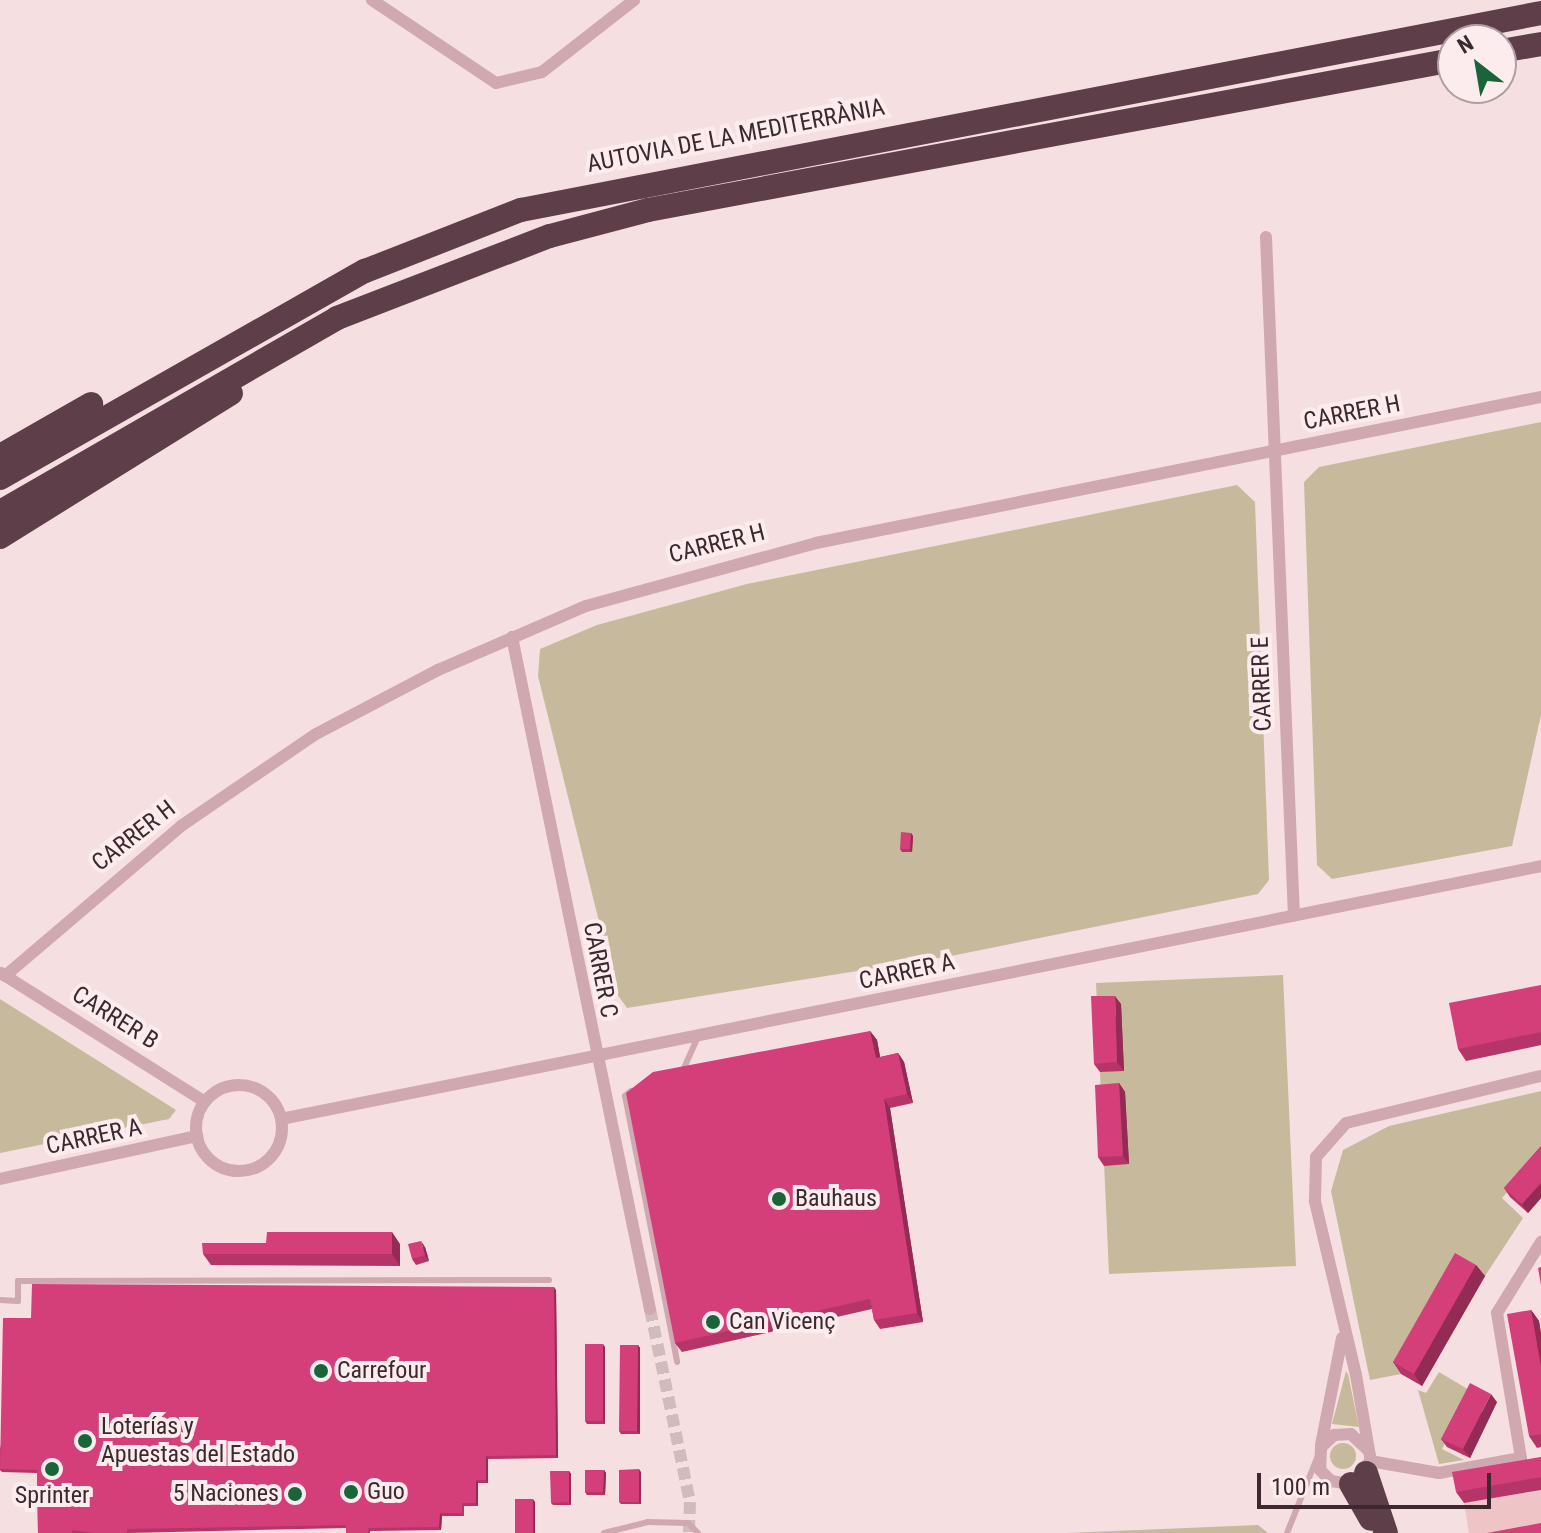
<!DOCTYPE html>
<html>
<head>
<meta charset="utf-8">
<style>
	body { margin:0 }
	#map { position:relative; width:1541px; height:1533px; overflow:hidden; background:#f6dfe1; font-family:"Roboto Condensed",sans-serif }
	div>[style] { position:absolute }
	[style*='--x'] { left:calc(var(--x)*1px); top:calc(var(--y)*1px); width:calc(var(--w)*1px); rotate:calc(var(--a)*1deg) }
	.green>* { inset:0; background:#c7ba9c }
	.round { border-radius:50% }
	.plaza>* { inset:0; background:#efc4c7 }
	.street-tunnel>* { height:12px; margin-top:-6px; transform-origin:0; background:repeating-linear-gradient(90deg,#d1bbbd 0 12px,transparent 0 18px) }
	.lane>* { height:6px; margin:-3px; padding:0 3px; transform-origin:3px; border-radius:3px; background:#d0a8af }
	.street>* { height:12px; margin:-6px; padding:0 6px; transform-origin:6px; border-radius:6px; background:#d0a8af }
	.street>.ring { margin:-6px; padding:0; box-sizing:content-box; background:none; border:12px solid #d0a8af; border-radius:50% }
	.highway>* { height:24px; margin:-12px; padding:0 12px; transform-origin:12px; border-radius:12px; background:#5e3f49 }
	.wall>* { inset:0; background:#b63568 }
	.shaded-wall>* { inset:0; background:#942b55 }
	.building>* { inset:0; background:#d43e79 }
	.dots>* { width:22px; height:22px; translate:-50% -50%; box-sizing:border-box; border:4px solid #fcecee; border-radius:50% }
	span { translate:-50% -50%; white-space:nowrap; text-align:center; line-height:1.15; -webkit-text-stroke:8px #fcecee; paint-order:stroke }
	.street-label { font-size:24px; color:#3c292f }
	.poi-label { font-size:24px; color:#3c292f }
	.left { translate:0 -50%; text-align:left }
	.right { translate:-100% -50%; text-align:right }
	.north { position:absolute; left:1437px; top:24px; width:80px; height:80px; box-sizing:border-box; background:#fcecee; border:2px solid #af9ea2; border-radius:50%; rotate:329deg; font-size:22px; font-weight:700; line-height:32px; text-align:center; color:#3c292f }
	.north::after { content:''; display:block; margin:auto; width:28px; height:36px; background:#196439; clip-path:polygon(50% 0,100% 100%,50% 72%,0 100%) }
	.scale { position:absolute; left:1257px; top:1473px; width:234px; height:36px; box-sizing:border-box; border:4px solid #3c292f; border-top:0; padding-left:10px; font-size:24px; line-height:28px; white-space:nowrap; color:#3c292f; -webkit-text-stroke:6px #fcecee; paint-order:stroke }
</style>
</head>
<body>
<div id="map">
	<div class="green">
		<i style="clip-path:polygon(1541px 422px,1541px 715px,1512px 846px,1332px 879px,1317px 865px,1304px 482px,1319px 467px)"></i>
		<i style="clip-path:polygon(1237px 485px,1255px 502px,1269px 880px,1258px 894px,951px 956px,627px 1008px,617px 994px,538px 676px,540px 649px,597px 625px,747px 584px)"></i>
		<i style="clip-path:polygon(1283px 975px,1296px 1266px,1109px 1274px,1096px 983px)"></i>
		<i style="clip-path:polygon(0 999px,176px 1110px,169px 1119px,0 1153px)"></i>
		<i style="clip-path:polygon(1541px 1091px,1541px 1153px,1502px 1198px,1523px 1218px,1485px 1276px,1401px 1374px,1370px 1380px,1331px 1191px,1343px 1150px,1389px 1126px)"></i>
		<i style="clip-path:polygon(1346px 1371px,1348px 1374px,1359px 1427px,1332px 1424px)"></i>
		<i style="clip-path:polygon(1439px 1372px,1471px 1391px,1442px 1449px,1464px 1460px,1439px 1464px,1418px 1390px,1426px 1393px)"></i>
		<i class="round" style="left:1330px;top:1443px;width:26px;height:26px"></i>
		<i style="clip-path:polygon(1258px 1525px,1268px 1533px,1066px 1533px)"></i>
	</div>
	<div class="plaza">
		<i style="clip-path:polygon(1541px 1490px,1541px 1533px,1469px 1533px,1464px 1503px)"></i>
	</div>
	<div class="street-tunnel">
		<i style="--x:650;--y:1309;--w:197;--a:78.3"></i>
		<i style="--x:690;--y:1502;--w:31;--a:92"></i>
	</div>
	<div class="lane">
		<i style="--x:684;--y:1068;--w:34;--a:-66"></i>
		<i style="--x:631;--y:1091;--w:8;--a:140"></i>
		<i style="--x:625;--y:1096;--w:271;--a:78.9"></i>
		<i style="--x:0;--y:1300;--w:18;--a:3"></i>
		<i style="--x:18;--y:1301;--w:20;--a:-90"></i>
		<i style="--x:18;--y:1281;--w:531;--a:-0.11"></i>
		<i style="--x:1326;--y:1495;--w:15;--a:-70"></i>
		<i style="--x:604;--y:1533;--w:45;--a:-14"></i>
		<i style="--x:648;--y:1522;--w:40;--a:1.4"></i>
		<i style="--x:688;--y:1523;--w:14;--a:45"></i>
		<i style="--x:1287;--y:1533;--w:81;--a:-68.2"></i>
	</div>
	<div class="street">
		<i style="--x:372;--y:0;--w:149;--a:33.8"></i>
		<i style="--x:496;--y:83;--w:47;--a:-13.4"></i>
		<i style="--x:542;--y:72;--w:117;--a:-38"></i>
		<i style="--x:1266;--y:237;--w:679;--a:87.64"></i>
		<i style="--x:512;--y:637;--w:686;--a:78.4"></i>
		<i style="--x:1;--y:973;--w:241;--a:32.3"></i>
		<i style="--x:5;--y:976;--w:231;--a:-40.4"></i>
		<i style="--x:181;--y:826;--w:163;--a:-34.3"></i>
		<i style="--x:316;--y:734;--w:138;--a:-27.7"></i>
		<i style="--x:438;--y:670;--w:161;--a:-23.4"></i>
		<i style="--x:586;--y:606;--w:238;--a:-15.3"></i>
		<i style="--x:816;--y:543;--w:740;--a:-11.39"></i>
		<i class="ring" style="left:196px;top:1085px;width:74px;height:74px"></i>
		<i style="--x:281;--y:1119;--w:1285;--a:-11.35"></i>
		<i style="--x:0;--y:1179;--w:202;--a:-12.3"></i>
		<i style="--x:1321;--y:1445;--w:109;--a:-78.9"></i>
		<i style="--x:1369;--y:1451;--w:25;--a:-137"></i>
		<i style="--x:1351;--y:1434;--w:17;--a:177"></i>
		<i style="--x:1334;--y:1435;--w:18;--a:137"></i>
		<i style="--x:1321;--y:1447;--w:23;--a:92"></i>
		<i style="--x:1320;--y:1470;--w:16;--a:45"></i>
		<i style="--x:1331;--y:1481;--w:20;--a:9"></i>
		<i style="--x:1351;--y:1484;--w:30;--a:-50"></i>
		<i style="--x:1370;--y:1461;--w:5;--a:-90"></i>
		<i style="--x:1370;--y:1456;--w:82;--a:-99.8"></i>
		<i style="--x:1356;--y:1375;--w:179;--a:-103.3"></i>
		<i style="--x:1315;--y:1201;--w:44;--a:-88.7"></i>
		<i style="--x:1316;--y:1157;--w:45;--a:-48.6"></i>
		<i style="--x:1346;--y:1123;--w:201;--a:-13.6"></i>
		<i style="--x:1370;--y:1461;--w:70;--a:9.9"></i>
		<i style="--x:1439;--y:1473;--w:83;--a:-10.4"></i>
		<i style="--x:1521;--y:1458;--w:147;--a:-99.4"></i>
		<i style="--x:1497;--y:1313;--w:84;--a:-58.2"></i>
	</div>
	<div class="highway">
		<i style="--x:1501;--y:51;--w:41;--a:-9.9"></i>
		<i style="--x:0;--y:456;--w:105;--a:-29.7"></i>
		<i style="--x:0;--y:478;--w:420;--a:-29.6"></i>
		<i style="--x:365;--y:271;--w:168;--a:-21.4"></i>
		<i style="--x:521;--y:210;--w:1039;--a:-10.93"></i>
		<i style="--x:0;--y:512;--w:389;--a:-29.9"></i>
		<i style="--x:337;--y:318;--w:228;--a:-21.1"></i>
		<i style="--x:550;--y:236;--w:101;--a:-14.9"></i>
		<i style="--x:648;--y:210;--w:819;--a:-10.56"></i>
		<i style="--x:0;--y:537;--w:272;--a:-31.9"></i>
		<i style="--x:1366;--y:1473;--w:63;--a:71.6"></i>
		<i style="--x:1351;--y:1484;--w:40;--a:60.3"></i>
	</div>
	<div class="wall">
		<i style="clip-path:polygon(911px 833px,913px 836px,912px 852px,902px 852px,900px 849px)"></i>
		<i style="clip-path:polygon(1541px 985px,1541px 1045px,1466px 1061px,1458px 1049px)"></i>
		<i style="clip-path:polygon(1121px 1004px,1124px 1071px,1100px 1072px,1094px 1064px)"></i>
		<i style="clip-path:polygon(870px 1031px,877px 1040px,880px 1057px,898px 1053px,904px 1062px,913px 1103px,890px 1108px,923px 1322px,880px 1329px,874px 1320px,872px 1309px,682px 1352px,675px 1343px)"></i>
		<i style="clip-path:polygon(1119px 1083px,1125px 1092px,1129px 1164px,1104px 1166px,1098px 1157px)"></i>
		<i style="clip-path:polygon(1541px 1146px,1541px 1198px,1528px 1213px,1510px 1197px,1504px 1188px)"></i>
		<i style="clip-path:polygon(400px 1244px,400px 1266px,211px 1265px,203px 1254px)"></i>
		<i style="clip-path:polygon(425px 1247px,429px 1261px,416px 1265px,412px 1259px)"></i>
		<i style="clip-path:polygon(1476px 1265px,1485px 1276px,1422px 1386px,1401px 1374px,1393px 1362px)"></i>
		<i style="clip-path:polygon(556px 1290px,558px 1458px,488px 1459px,488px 1483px,478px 1483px,478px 1506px,464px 1506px,464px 1516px,442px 1516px,441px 1530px,370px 1531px,370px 1533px,346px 1533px,346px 1528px,129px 1533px,38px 1533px,37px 1473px,2px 1472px,0 1470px,0 1449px,31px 1318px)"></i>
		<i style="clip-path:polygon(1531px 1310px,1539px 1321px,1541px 1334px,1541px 1447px,1537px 1448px,1529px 1436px)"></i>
		<i style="clip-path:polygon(638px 1345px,640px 1348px,640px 1434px,621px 1434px,619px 1431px)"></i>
		<i style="clip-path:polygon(605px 1347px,605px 1424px,587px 1424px,585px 1421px)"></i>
		<i style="clip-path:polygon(1497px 1402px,1470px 1458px,1447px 1447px,1441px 1439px)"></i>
		<i style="clip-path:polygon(1541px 1457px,1541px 1490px,1464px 1503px,1456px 1492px)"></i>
		<i style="clip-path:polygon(604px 1470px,606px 1473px,605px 1495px,587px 1495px,585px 1492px)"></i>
		<i style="clip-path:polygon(569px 1471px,571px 1474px,571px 1505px,553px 1505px,551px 1503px)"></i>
		<i style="clip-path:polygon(641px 1472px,641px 1504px,621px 1504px,619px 1502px)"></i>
	</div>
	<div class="shaded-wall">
		<i style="clip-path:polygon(911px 833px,913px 836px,912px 852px,910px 849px)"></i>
		<i style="clip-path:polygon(1115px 996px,1121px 1004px,1124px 1071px,1117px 1062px)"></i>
		<i style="clip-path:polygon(870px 1031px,877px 1040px,882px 1067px,876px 1058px)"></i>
		<i style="clip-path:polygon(898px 1053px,904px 1062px,913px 1103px,907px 1094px)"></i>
		<i style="clip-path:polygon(1119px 1083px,1125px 1092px,1129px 1164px,1123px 1156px)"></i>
		<i style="clip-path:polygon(884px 1099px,890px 1108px,923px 1322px,917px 1313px)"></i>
		<i style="clip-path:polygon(1541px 1183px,1541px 1198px,1528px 1213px,1522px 1204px)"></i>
		<i style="clip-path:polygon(392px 1232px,400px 1244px,400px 1266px,392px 1254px)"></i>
		<i style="clip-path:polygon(421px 1241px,425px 1247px,429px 1261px,425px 1255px)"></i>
		<i style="clip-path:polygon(1476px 1265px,1485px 1276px,1422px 1386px,1414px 1374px)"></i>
		<i style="clip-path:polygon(554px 1287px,556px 1290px,558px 1458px,556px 1455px)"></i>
		<i style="clip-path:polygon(1531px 1310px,1539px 1321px,1541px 1334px,1541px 1367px)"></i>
		<i style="clip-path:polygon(603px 1344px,605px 1347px,605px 1424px,603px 1421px)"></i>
		<i style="clip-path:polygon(638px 1345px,640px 1348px,640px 1434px,637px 1431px)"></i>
		<i style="clip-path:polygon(1491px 1394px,1497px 1402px,1470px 1458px,1463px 1449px)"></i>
		<i style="clip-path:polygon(486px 1456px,488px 1459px,488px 1483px,486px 1480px)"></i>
		<i style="clip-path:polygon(639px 1469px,641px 1472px,641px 1504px,639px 1502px)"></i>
		<i style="clip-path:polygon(604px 1470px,606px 1473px,605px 1495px,603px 1492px)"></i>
		<i style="clip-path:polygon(569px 1471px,571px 1474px,571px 1505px,569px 1502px)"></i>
		<i style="clip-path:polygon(476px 1480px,478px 1483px,478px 1506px,476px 1503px)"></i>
		<i style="clip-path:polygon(533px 1499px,535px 1502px,535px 1533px,533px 1533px)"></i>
		<i style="clip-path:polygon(440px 1513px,442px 1516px,441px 1530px,439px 1527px)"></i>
	</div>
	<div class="building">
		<i style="clip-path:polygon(901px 832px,911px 833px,910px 849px,900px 849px)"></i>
		<i style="clip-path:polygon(1541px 985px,1541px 1032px,1458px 1049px,1449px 1003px)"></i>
		<i style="clip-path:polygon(1091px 996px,1115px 996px,1117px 1062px,1094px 1064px)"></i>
		<i style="clip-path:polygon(870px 1031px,876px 1058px,898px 1053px,907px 1094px,884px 1099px,917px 1313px,874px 1320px,870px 1299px,675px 1343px,626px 1093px,653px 1072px)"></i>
		<i style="clip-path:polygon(1119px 1083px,1123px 1156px,1098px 1157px,1095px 1085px)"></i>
		<i style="clip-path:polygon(1541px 1146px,1541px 1183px,1522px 1204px,1504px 1188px)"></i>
		<i style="clip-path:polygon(267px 1232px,392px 1232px,392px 1254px,203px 1254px,202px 1243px,266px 1243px)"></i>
		<i style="clip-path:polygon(421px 1241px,425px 1255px,412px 1259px,408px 1244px)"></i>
		<i style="clip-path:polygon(1455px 1253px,1476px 1265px,1414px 1374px,1393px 1362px)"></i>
		<i style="clip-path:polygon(1541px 1267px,1541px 1285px,1538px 1268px)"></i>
		<i style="clip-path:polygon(32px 1284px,554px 1287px,556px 1455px,486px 1456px,486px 1480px,476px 1480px,476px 1503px,462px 1503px,462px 1513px,440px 1513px,439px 1527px,368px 1528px,368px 1533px,346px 1533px,346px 1525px,127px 1529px,127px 1533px,94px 1533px,72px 1530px,72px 1533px,38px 1533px,37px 1470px,0 1469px,3px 1318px,31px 1318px)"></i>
		<i style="clip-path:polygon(1531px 1310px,1541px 1367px,1541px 1434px,1529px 1436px,1507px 1314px)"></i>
		<i style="clip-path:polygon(585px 1344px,603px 1344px,603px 1421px,585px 1421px)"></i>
		<i style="clip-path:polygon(620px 1345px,638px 1345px,637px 1431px,619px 1431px)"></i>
		<i style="clip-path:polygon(1470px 1383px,1491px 1394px,1463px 1449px,1441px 1439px)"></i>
		<i style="clip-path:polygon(1541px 1457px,1541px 1477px,1456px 1492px,1452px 1472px)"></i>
		<i style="clip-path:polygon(639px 1469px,639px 1502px,619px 1502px,619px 1470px)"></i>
		<i style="clip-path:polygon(585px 1470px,604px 1470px,603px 1492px,585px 1492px)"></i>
		<i style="clip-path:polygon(550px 1471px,569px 1471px,569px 1502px,551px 1503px)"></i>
		<i style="clip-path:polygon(515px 1499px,533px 1499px,533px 1533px,515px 1533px)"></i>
		<i style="clip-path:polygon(1541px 1523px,1541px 1533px,1487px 1533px)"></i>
	</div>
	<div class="dots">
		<i style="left:779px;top:1199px;background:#196439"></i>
		<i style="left:713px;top:1322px;background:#196439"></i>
		<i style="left:321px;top:1371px;background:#196439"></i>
		<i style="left:85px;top:1441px;background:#196439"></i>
		<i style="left:52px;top:1469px;background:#196439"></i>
		<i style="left:351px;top:1492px;background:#196439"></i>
		<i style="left:295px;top:1494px;background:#196439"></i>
	</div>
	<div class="street-label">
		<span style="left:736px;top:136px;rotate:-11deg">AUTOVIA DE LA MEDITERRÀNIA</span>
		<span style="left:1352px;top:413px;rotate:-11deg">CARRER H</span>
		<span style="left:717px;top:544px;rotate:-14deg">CARRER H</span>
		<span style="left:1262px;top:684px;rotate:-92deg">CARRER E</span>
		<span style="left:134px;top:836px;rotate:-38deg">CARRER H</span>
		<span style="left:600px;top:970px;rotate:79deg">CARRER C</span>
		<span style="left:907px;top:972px;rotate:-12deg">CARRER A</span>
		<span style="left:115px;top:1018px;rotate:32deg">CARRER B</span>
		<span style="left:94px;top:1137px;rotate:-12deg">CARRER A</span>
	</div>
	<div class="poi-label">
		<span class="left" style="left:795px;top:1199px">Bauhaus</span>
		<span class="left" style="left:729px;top:1322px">Can Vicenç</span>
		<span class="left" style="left:337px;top:1371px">Carrefour</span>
		<span class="left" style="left:101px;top:1441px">Loterías y<br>Apuestas del Estado</span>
		<span class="left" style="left:367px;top:1492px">Guo</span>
		<span class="right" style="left:279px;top:1494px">5 Naciones</span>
		<span style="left:52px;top:1496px">Sprinter</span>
	</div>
	<div class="north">N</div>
	<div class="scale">100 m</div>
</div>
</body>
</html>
